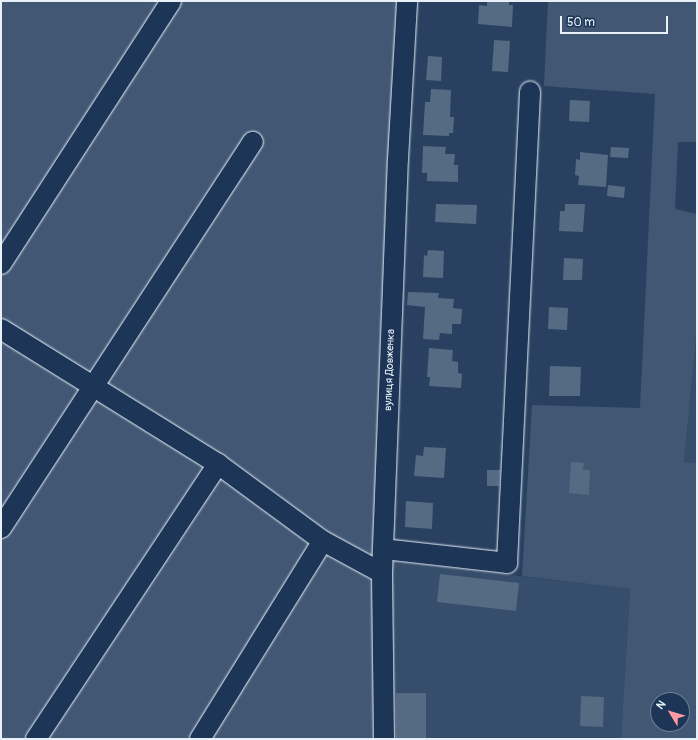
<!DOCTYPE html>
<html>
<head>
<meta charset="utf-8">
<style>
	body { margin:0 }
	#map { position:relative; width:698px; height:740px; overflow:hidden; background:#294061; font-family:Pangolin,sans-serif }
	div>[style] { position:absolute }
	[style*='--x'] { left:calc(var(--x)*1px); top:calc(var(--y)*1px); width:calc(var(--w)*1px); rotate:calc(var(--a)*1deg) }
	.built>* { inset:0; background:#364d6b }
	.green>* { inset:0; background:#415774 }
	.building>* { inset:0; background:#556a83 }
	.roads { filter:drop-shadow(0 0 1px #e8f1f8) drop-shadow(0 0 1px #e8f1f8) }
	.minor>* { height:20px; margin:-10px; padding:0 10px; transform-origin:10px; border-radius:10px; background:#1d3557 }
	span { translate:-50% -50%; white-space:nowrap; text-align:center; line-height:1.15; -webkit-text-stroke:3.5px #1d3557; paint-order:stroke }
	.street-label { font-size:11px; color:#e8f1f8 }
	.frame { position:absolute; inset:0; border:2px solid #e8f1f8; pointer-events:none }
	.north { position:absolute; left:650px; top:692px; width:40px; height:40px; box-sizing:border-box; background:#1d3557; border:1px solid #6e8097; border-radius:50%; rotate:308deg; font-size:11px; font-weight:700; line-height:16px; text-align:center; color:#e8f1f8 }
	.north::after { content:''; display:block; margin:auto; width:14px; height:18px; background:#ff9aa2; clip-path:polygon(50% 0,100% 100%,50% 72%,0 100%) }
	.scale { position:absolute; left:560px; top:16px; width:108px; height:18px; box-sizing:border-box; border:2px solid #e8f1f8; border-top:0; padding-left:5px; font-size:12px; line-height:14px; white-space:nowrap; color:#e8f1f8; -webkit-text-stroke:3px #1d3557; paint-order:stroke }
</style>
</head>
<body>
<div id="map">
	<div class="built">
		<i style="clip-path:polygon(697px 329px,697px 463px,684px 462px)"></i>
		<i style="clip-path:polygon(390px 561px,630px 589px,621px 739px,390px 739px)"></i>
	</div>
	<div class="green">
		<i style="clip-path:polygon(1px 1px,397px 1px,373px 739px,1px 739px)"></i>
		<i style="clip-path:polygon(evenodd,548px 1px,697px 1px,697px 142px,678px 142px,675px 209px,697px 214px,697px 329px,684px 462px,697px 463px,697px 739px,621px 739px,630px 589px,522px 576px,532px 405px,640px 408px,655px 94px,544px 86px,548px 1px,658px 700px,682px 700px,682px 724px,658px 724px,658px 700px)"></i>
	</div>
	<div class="building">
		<i style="clip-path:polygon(487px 1px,509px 1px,509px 5px,513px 5px,512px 27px,478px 24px,479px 5px,487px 6px)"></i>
		<i style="clip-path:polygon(494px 40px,510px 41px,508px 72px,492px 71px)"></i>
		<i style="clip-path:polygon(428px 56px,442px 57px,441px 81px,426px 80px)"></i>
		<i style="clip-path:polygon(431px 89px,451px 90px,450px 117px,454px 117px,453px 133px,449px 133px,449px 136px,423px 135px,425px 102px,430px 102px)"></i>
		<i style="clip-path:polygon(570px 100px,590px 101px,589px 122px,569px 121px)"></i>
		<i style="clip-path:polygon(423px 146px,446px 147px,445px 154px,455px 154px,454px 165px,458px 165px,458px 182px,427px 181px,427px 173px,422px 173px)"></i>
		<i style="clip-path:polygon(611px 147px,629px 148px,628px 158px,610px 157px)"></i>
		<i style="clip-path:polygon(580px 152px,608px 155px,606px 187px,578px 185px,579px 176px,575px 175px,576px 159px,580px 160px)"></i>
		<i style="clip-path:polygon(608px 185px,625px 187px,624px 198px,607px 196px)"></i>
		<i style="clip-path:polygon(436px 204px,477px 205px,476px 224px,435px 222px)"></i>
		<i style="clip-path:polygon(565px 204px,585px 204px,583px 232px,559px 231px,560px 211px,565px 211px)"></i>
		<i style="clip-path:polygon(428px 250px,444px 251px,443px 278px,423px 277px,424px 255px,427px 256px)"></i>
		<i style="clip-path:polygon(564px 258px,583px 259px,582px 280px,563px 280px)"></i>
		<i style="clip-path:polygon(408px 292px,439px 293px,438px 298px,454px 299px,453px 308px,462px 309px,461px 324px,452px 324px,452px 334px,440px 333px,439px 340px,423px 339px,425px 307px,407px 305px)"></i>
		<i style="clip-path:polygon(549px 307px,568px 308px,567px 330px,548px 329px)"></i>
		<i style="clip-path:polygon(429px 348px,453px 350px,452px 361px,458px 362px,458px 373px,462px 374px,461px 388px,429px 386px,430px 377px,427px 377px)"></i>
		<i style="clip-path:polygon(550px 366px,581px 367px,580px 396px,549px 396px)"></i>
		<i style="clip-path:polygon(424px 447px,446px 448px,444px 478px,414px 476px,416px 455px,423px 456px)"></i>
		<i style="clip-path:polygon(571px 462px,584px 463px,583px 470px,590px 470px,589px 495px,569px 493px)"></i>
		<i style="clip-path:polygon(487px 470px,500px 470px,499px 486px,487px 486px)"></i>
		<i style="clip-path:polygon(406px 501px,433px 503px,432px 529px,405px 527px)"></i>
		<i style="clip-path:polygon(440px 574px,519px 583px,516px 611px,437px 602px)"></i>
		<i style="clip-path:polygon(396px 693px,426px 693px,426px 739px,396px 739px)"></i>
		<i style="clip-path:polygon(581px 696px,604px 697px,603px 727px,580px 726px)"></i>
	</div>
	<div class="roads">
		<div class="minor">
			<i style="--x:1;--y:264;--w:313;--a:-57.1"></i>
			<i style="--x:1;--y:329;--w:256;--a:31.9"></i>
			<i style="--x:218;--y:464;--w:130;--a:36.3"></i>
			<i style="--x:323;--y:541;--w:67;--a:28.5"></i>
			<i style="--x:1;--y:528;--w:461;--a:-56.9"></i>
			<i style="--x:383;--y:549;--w:125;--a:6.4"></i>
			<i style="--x:507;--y:563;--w:472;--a:-87.2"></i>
			<i style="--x:36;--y:739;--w:330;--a:-56.5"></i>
			<i style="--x:200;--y:739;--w:233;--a:-58.2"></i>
			<i style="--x:384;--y:739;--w:166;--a:-90.7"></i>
			<i style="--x:382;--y:573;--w:414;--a:-87.8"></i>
			<i style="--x:398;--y:159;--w:158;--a:-86.7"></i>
		</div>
	</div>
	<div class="street-label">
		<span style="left:390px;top:370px;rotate:-88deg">вулиця Довженка</span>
	</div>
	<div class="frame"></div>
	<div class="north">N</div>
	<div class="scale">50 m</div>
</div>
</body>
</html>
